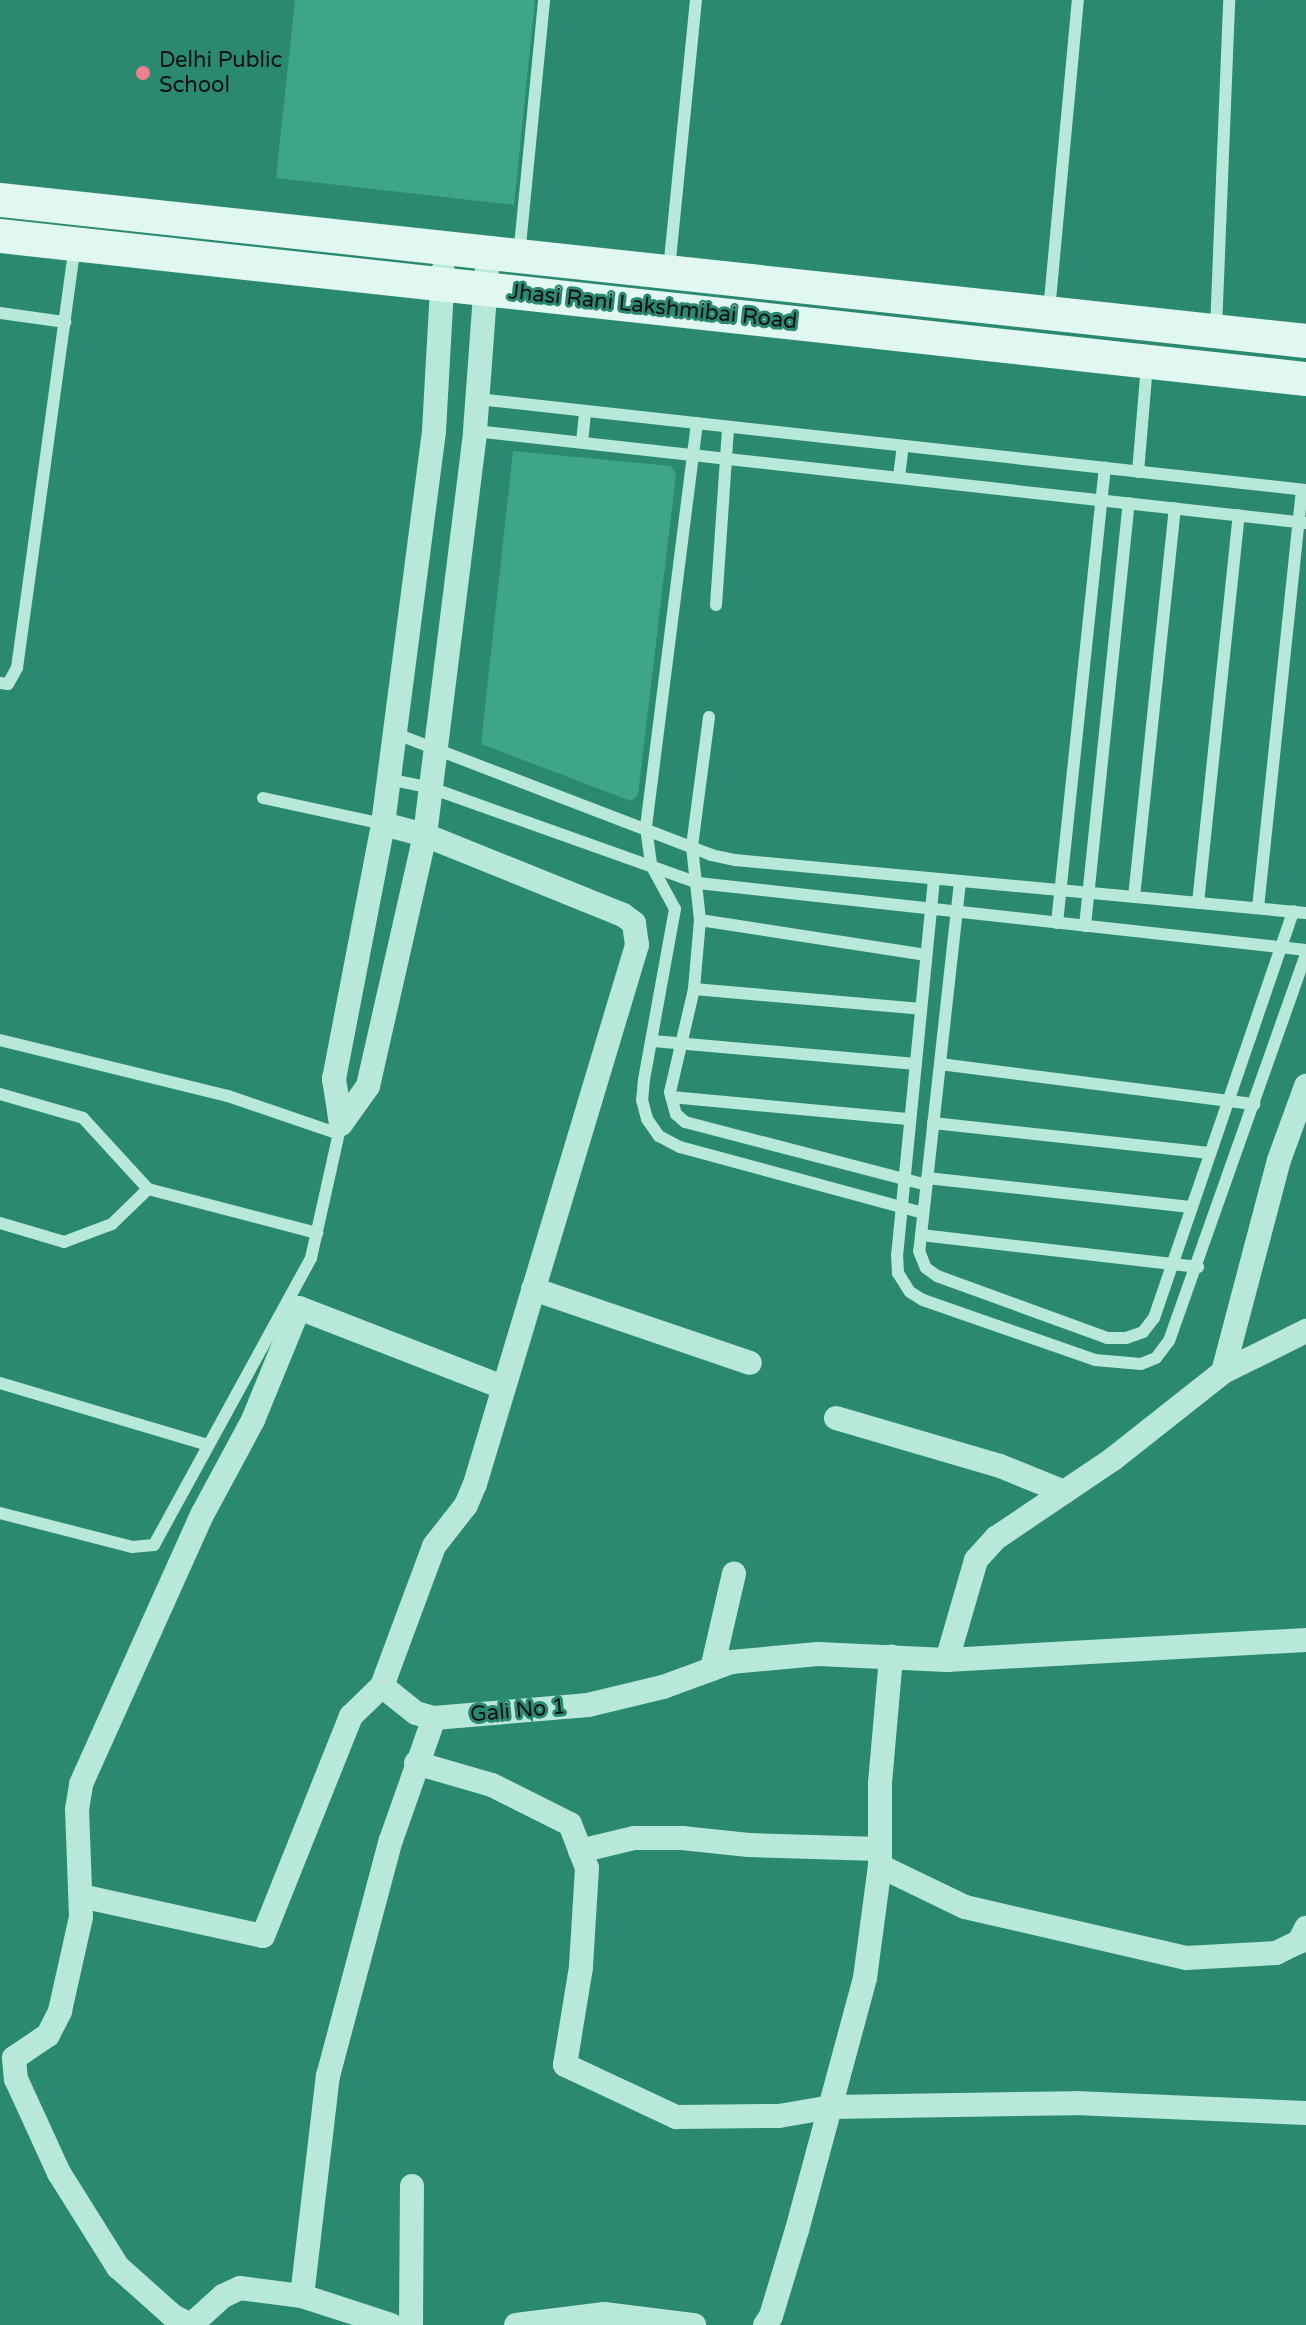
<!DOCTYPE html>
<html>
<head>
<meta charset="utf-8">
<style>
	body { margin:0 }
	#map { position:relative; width:1306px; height:2325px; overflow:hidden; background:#2a896f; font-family:"Varela Round",sans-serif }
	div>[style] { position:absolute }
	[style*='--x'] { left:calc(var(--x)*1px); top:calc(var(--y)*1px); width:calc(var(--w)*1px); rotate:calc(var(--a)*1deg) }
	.green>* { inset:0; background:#3fa588 }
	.lane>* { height:12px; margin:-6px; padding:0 6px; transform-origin:6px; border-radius:6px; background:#b7e8da }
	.street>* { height:24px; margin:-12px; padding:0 12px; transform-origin:12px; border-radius:12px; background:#b7e8da }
	.secondary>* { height:34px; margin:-17px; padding:0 17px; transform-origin:17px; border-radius:17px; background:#e1f8f2 }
	.dots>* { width:22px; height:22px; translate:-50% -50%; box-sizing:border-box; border:4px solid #2a896f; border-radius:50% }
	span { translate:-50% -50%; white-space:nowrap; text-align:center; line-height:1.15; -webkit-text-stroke:6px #2a896f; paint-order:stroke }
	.poi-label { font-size:22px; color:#111 }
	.left { translate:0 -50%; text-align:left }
	.street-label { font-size:22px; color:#111 }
</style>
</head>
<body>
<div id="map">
	<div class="green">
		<i style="clip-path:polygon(295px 0,535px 0,514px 205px,276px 178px)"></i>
		<i style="clip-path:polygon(513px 451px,671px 466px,676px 474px,638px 795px,631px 801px,481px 744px)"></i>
	</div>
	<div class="lane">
		<i style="--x:519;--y:256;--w:257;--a:-84.4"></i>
		<i style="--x:669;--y:270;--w:271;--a:-84.3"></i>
		<i style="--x:1049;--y:311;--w:312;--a:-84.7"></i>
		<i style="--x:0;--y:313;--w:66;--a:7.9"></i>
		<i style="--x:1216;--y:329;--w:329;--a:-87.7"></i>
		<i style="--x:478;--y:399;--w:833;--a:6.27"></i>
		<i style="--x:697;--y:423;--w:408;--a:97.2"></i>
		<i style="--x:646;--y:828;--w:37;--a:82"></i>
		<i style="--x:651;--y:865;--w:50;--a:61.4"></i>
		<i style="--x:675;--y:909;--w:173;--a:100.3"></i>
		<i style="--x:644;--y:1079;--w:21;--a:95"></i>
		<i style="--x:642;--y:1100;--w:20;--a:75"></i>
		<i style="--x:647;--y:1119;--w:21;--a:55"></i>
		<i style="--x:659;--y:1136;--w:24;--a:28"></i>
		<i style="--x:680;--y:1147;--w:252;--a:15.2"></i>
		<i style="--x:475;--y:431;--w:836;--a:6.32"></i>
		<i style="--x:582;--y:442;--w:31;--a:-84"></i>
		<i style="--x:1138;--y:472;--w:107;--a:-85.2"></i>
		<i style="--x:899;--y:477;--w:31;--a:-83"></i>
		<i style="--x:716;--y:605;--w:178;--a:-86.1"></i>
		<i style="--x:0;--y:683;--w:8;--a:7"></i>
		<i style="--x:8;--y:684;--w:18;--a:-61"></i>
		<i style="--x:17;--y:668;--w:426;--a:-82.2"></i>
		<i style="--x:709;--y:717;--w:131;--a:97.5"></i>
		<i style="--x:692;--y:847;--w:73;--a:83.7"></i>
		<i style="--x:700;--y:920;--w:69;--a:95"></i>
		<i style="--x:694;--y:989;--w:106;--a:103.1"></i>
		<i style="--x:670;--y:1092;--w:23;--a:75"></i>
		<i style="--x:676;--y:1114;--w:12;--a:42"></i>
		<i style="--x:685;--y:1122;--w:249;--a:14.6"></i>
		<i style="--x:394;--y:733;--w:340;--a:21"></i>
		<i style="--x:711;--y:855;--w:25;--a:12"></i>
		<i style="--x:735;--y:860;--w:573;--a:5.3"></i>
		<i style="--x:388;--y:779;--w:44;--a:11.8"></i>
		<i style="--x:431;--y:788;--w:283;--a:19.6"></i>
		<i style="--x:698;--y:883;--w:612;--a:6.29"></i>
		<i style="--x:263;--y:798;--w:123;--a:12.2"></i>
		<i style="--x:934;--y:879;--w:377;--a:95.6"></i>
		<i style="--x:897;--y:1254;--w:19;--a:87"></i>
		<i style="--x:898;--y:1273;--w:22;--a:58"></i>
		<i style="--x:910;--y:1292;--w:15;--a:32"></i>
		<i style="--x:923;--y:1300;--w:182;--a:19.2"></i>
		<i style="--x:1095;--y:1360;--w:46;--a:5"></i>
		<i style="--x:1141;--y:1364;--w:16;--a:-22"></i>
		<i style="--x:1156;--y:1358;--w:21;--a:-53"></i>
		<i style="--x:1169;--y:1341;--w:410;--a:-70.5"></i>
		<i style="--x:960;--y:882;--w:371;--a:96.3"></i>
		<i style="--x:919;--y:1251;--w:18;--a:68"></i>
		<i style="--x:926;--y:1268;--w:14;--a:36"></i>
		<i style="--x:937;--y:1276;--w:181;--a:20"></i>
		<i style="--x:1107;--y:1338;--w:19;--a:0"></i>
		<i style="--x:1126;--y:1338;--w:18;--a:-19"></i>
		<i style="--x:1143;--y:1332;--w:18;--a:-52"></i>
		<i style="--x:1154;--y:1318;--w:430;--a:-71.1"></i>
		<i style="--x:1134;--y:897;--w:391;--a:-84"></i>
		<i style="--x:1198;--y:903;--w:390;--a:-84"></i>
		<i style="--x:1258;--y:908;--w:420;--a:-84"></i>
		<i style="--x:700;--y:920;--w:229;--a:8.8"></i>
		<i style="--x:1057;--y:923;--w:458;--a:-84"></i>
		<i style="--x:1085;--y:926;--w:425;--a:-84.1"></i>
		<i style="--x:694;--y:989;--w:228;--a:5"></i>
		<i style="--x:0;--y:1040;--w:235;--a:13.8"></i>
		<i style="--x:228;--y:1096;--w:117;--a:18.9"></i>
		<i style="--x:653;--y:1041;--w:264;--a:5"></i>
		<i style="--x:940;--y:1064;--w:317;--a:7.3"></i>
		<i style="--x:0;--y:1094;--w:86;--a:16.1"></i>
		<i style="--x:83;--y:1118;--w:96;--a:47.5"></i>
		<i style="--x:148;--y:1189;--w:175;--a:14.6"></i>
		<i style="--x:671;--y:1097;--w:240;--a:5.3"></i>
		<i style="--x:933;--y:1123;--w:278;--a:6.2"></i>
		<i style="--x:927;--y:1178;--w:265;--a:6.3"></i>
		<i style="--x:0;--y:1223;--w:67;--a:16.5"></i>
		<i style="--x:64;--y:1242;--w:51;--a:-20.6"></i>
		<i style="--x:112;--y:1224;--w:50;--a:-44.2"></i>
		<i style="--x:921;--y:1235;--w:279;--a:6.6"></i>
		<i style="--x:0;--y:1383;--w:217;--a:16.6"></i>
		<i style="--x:0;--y:1513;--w:136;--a:14.4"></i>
		<i style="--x:132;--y:1547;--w:22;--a:-5"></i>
		<i style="--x:154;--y:1545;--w:327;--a:-61.3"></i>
		<i style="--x:311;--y:1258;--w:137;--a:-77.4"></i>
	</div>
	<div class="street">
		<i style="--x:341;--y:1124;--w:47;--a:-54.6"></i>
		<i style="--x:368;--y:1086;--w:257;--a:-77.2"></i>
		<i style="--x:425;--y:835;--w:407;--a:-82.9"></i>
		<i style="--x:475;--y:431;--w:177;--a:-85.8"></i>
		<i style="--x:341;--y:1124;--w:46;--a:-98.8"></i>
		<i style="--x:334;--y:1079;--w:260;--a:-79.1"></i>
		<i style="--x:383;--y:824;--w:396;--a:-82.6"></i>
		<i style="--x:434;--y:431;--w:160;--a:-86.8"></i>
		<i style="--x:533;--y:1289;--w:229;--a:18.8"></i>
		<i style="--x:1223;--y:1372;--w:93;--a:-26.3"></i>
		<i style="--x:836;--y:1418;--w:171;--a:16.3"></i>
		<i style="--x:1000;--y:1466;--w:69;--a:22.1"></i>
		<i style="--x:947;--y:1660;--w:104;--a:-73.8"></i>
		<i style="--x:976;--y:1560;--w:30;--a:-48"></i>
		<i style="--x:996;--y:1538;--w:141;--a:-34"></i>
		<i style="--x:1113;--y:1459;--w:140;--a:-38.3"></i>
		<i style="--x:1223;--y:1372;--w:219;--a:-75.2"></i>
		<i style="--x:1279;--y:1160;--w:79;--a:-70"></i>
		<i style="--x:712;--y:1669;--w:98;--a:-77"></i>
		<i style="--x:382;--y:1686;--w:43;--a:38.5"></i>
		<i style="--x:416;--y:1713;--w:19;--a:16"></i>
		<i style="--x:434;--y:1718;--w:155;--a:-4.8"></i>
		<i style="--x:588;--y:1705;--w:77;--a:-13.5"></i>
		<i style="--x:663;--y:1687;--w:72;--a:-20.2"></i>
		<i style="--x:731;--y:1662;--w:87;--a:-5.3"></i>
		<i style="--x:818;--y:1654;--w:129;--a:2.7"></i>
		<i style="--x:947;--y:1660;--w:360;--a:-3.2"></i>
		<i style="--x:416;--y:1763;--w:79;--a:16.1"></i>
		<i style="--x:492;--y:1785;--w:87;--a:26.6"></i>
		<i style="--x:570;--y:1824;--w:47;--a:68.9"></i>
		<i style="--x:587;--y:1868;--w:99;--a:93.5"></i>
		<i style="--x:581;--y:1967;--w:99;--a:99.3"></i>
		<i style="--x:565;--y:2065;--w:123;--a:25.1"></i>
		<i style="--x:676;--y:2117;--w:103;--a:-0.6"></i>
		<i style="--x:779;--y:2116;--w:53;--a:-9.8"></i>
		<i style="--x:831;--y:2107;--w:244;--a:-0.9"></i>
		<i style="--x:1075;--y:2103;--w:231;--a:2.5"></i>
		<i style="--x:580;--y:1851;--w:56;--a:-13.5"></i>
		<i style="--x:634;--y:1838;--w:48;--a:0"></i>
		<i style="--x:682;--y:1838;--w:67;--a:6"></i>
		<i style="--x:749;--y:1845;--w:131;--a:1.7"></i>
		<i style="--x:880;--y:1866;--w:94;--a:25.8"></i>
		<i style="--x:965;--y:1907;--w:227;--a:13"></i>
		<i style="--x:1186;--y:1958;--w:90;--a:-3.2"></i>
		<i style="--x:1276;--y:1953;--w:25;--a:-26"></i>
		<i style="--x:1299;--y:1942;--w:16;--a:-63"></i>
		<i style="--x:81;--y:1896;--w:186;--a:12.4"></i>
		<i style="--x:263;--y:1936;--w:237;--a:-68.2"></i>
		<i style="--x:351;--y:1716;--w:43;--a:-44.1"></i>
		<i style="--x:382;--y:1686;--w:149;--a:-69.6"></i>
		<i style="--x:434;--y:1546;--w:52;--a:-52"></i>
		<i style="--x:466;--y:1505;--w:23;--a:-67"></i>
		<i style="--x:475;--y:1484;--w:563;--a:-73.27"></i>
		<i style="--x:637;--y:945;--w:22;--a:-98"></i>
		<i style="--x:634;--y:923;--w:14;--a:-144"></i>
		<i style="--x:623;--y:915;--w:214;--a:-158"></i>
		<i style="--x:425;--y:835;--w:43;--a:-165.3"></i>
		<i style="--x:14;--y:2058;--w:41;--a:-34.1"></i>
		<i style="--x:48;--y:2035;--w:27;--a:-63"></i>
		<i style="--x:60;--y:2011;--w:96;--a:-77.4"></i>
		<i style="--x:81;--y:1917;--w:107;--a:-92.1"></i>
		<i style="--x:77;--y:1810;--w:26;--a:-81"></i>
		<i style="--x:81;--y:1784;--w:297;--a:-65.8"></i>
		<i style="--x:203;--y:1513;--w:106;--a:-61.7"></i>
		<i style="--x:253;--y:1420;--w:121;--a:-67.7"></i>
		<i style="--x:299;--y:1308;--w:219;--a:21.2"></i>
		<i style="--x:14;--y:2058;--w:21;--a:85"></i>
		<i style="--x:16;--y:2079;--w:103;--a:65.4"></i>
		<i style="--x:59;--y:2173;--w:111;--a:57.9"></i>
		<i style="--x:118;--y:2267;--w:74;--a:41.7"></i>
		<i style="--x:173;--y:2316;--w:20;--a:27"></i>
		<i style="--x:191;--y:2325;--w:43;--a:-42.2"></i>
		<i style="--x:223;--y:2296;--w:19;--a:-25"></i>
		<i style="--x:240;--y:2288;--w:63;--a:7.4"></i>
		<i style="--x:302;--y:2296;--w:94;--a:18"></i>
		<i style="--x:302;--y:2296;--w:222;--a:-83.3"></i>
		<i style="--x:328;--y:2076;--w:244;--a:-75.1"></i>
		<i style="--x:391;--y:1840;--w:129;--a:-70.6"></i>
		<i style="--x:411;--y:2325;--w:139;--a:-89.6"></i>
		<i style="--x:516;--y:2325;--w:89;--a:-7.1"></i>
		<i style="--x:604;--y:2314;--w:91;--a:7"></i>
		<i style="--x:765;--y:2325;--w:11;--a:-56"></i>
		<i style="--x:771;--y:2316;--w:90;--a:-73.2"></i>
		<i style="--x:797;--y:2230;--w:261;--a:-74.9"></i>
		<i style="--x:865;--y:1978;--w:113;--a:-82.4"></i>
		<i style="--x:880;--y:1866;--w:83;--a:-90"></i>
		<i style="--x:880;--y:1783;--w:127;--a:-85"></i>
	</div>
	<div class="secondary">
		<i style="--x:0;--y:200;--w:1314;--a:6.16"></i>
		<i style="--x:0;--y:236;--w:1314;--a:6.25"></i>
	</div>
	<div class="dots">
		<i style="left:143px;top:73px;background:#ef7f8d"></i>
	</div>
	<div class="poi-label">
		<span class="left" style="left:159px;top:73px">Delhi Public<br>School</span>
	</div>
	<div class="street-label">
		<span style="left:653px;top:307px;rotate:6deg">Jhasi Rani Lakshmibai Road</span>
		<span style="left:518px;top:1711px;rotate:-5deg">Gali No 1</span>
	</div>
</div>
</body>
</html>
